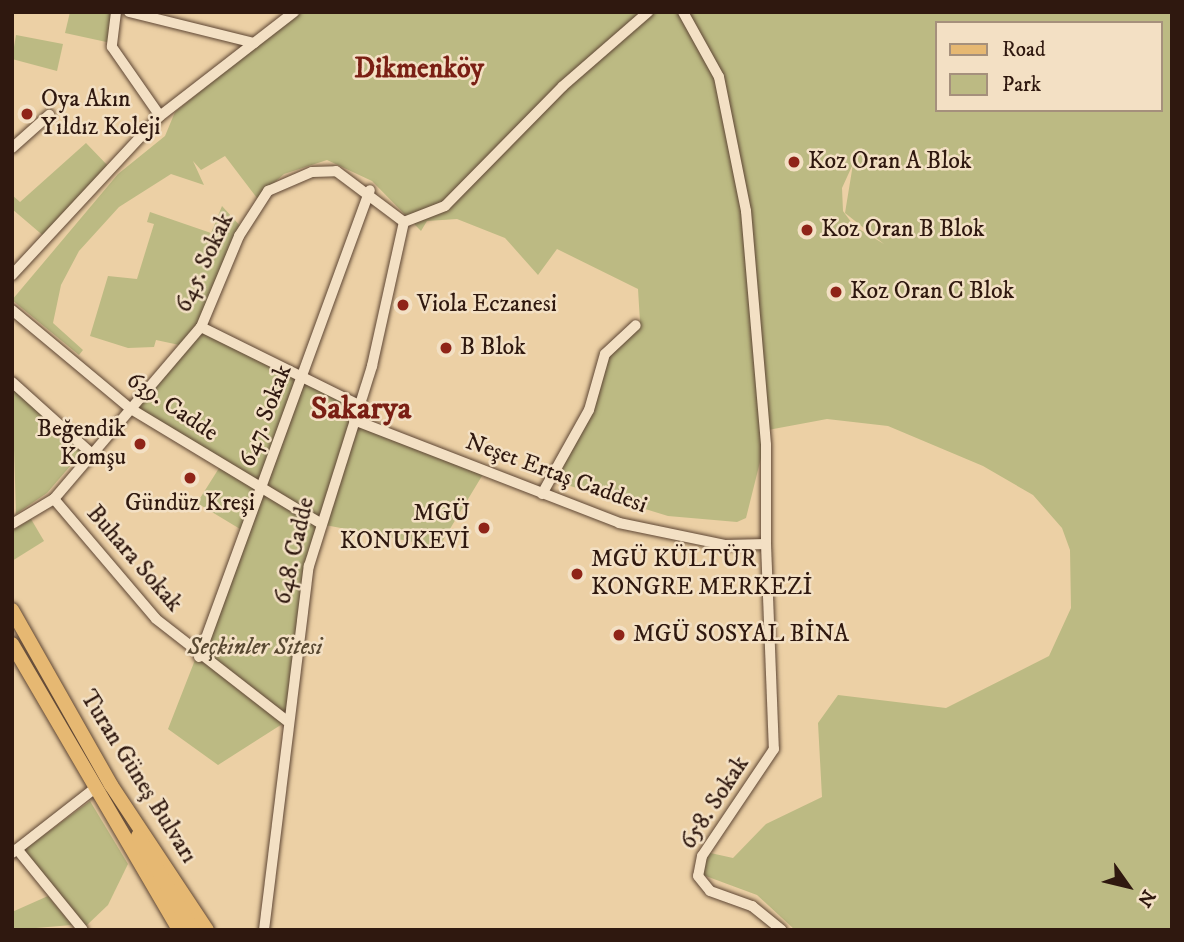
<!DOCTYPE html>
<html>
<head>
<meta charset="utf-8">
<style>
	body { margin:0 }
	#map { position:relative; width:1184px; height:942px; overflow:hidden; background:#ecd0a5; font-family:"IM FELL DW Pica",serif }
	div>[style] { position:absolute }
	[style*='--x'] { left:calc(var(--x)*1px); top:calc(var(--y)*1px); width:calc(var(--w)*1px); rotate:calc(var(--a)*1deg) }
	.green>* { inset:0; background:#bcba83 }
	.roads { filter:drop-shadow(0 0 2px #5e4634) drop-shadow(0 0 2px #5e4634) }
	.minor>* { height:10px; margin:-5px; padding:0 5px; transform-origin:5px; border-radius:5px; background:#f3e0c4 }
	.major>* { height:14px; margin:-7px; padding:0 7px; transform-origin:7px; border-radius:7px; background:#e6b872 }
	.dots>* { width:19px; height:19px; translate:-50% -50%; box-sizing:border-box; border:4px solid #f3e0c4; border-radius:50% }
	span { translate:-50% -50%; white-space:nowrap; text-align:center; line-height:1.15; -webkit-text-stroke:5px #f3e0c4; paint-order:stroke }
	.poi-label { font-size:24px; color:#2f180f }
	.left { translate:0 -50%; text-align:left }
	.right { translate:-100% -50%; text-align:right }
	.street-label { font-size:24px; color:#2f180f }
	.park-label { font-size:24px; color:#594932; font-style:italic }
	.quarter-label { font-size:28px; color:#7a1f14; font-weight:700 }
	.district-label { font-size:32px; color:#7a1f14; font-weight:700 }
	.frame { position:absolute; inset:0; border:14px solid #2f180f; pointer-events:none }
	.legend { position:absolute; left:935px; top:21px; width:228px; height:91px; box-sizing:border-box; background:#f3e0c4; border:2px solid #a5907c; margin:0; padding:9px 12px; list-style:none; font-size:21px; color:#2f180f }
	.legend li { display:flex; align-items:center; gap:14px; height:35px }
	.legend b { width:35px; border:2px solid #a5907c }
	.north { position:absolute; left:1093px; top:851px; width:70px; height:70px; -webkit-text-stroke:5px #f3e0c4; paint-order:stroke; rotate:124deg; font-size:19px; font-weight:700; line-height:28px; text-align:center; color:#2f180f }
	.north::after { content:''; display:block; margin:auto; width:24px; height:32px; background:#2f180f; clip-path:polygon(50% 0,100% 100%,50% 72%,0 100%) }
</style>
</head>
<body>
<div id="map">
	<div class="green">
		<i style="clip-path:polygon(70px 12px,116px 12px,111px 43px,65px 33px)"></i>
		<i style="clip-path:polygon(evenodd,298px 12px,1172px 12px,1172px 930px,795px 930px,757px 895px,703px 875px,706px 852px,733px 858px,766px 824px,822px 797px,818px 723px,838px 695px,946px 708px,1049px 656px,1071px 608px,1070px 550px,1062px 528px,1033px 495px,983px 466px,888px 426px,827px 419px,768px 430px,746px 518px,737px 522px,668px 516px,554px 481px,606px 360px,640px 322px,638px 289px,557px 249px,538px 275px,505px 238px,457px 219px,427px 221px,421px 231px,372px 181px,327px 160px,284px 174px,257px 198px,225px 156px,201px 170px,193px 161px,204px 185px,171px 174px,119px 207px,79px 251px,61px 285px,53px 323px,83px 350px,79px 355px,12px 300px,118px 174px,165px 136px,175px 112px,298px 12px,937px 23px,1161px 23px,1161px 110px,937px 110px,937px 23px,298px 12px,853px 164px,845px 213px,884px 244px,854px 226px,843px 211px,842px 188px,853px 164px)"></i>
		<i style="clip-path:polygon(16px 35px,63px 44px,57px 71px,12px 59px)"></i>
		<i style="clip-path:polygon(86px 143px,110px 168px,46px 238px,12px 209px,12px 195px,20px 202px)"></i>
		<i style="clip-path:polygon(222px 206px,243px 229px,201px 326px,359px 405px,354px 419px,485px 471px,439px 547px,320px 524px,287px 721px,218px 765px,168px 729px,245px 532px,197px 503px,221px 465px,131px 409px,184px 346px,156px 340px,154px 347px,128px 348px,90px 336px,108px 276px,137px 279px,154px 224px,147px 222px,150px 212px,211px 233px)"></i>
		<i style="clip-path:polygon(12px 386px,84px 450px,47px 493px,16px 514px)"></i>
		<i style="clip-path:polygon(31px 519px,44px 541px,12px 561px,12px 531px)"></i>
		<i style="clip-path:polygon(90px 801px,128px 864px,108px 905px,86px 926px,24px 850px)"></i>
		<i style="clip-path:polygon(48px 896px,72px 925px,12px 930px,12px 912px)"></i>
	</div>
	<div class="roads">
		<div class="minor">
			<i style="--x:116;--y:12;--w:35;--a:97"></i>
			<i style="--x:112;--y:47;--w:84;--a:55.2"></i>
			<i style="--x:129;--y:12;--w:129;--a:13.9"></i>
			<i style="--x:683;--y:12;--w:74;--a:61"></i>
			<i style="--x:719;--y:77;--w:137;--a:78.6"></i>
			<i style="--x:746;--y:211;--w:235;--a:85.1"></i>
			<i style="--x:766;--y:445;--w:99;--a:90"></i>
			<i style="--x:12;--y:148;--w:50;--a:-41.7"></i>
			<i style="--x:404;--y:222;--w:44;--a:-21.3"></i>
			<i style="--x:445;--y:206;--w:168;--a:-45.5"></i>
			<i style="--x:563;--y:86;--w:113;--a:-41"></i>
			<i style="--x:12;--y:275;--w:217;--a:-47.1"></i>
			<i style="--x:160;--y:116;--w:170;--a:-37.8"></i>
			<i style="--x:12;--y:310;--w:155;--a:39.8"></i>
			<i style="--x:131;--y:409;--w:221;--a:31.1"></i>
			<i style="--x:201;--y:327;--w:176;--a:26.3"></i>
			<i style="--x:12;--y:382;--w:108;--a:42"></i>
			<i style="--x:354;--y:420;--w:284;--a:21.2"></i>
			<i style="--x:619;--y:523;--w:108;--a:11.7"></i>
			<i style="--x:725;--y:545;--w:41;--a:-1.4"></i>
			<i style="--x:766;--y:544;--w:205;--a:87.8"></i>
			<i style="--x:774;--y:749;--w:129;--a:123.9"></i>
			<i style="--x:702;--y:856;--w:20;--a:101"></i>
			<i style="--x:698;--y:876;--w:19;--a:51"></i>
			<i style="--x:710;--y:891;--w:45;--a:19.7"></i>
			<i style="--x:752;--y:906;--w:38;--a:39"></i>
			<i style="--x:542;--y:494;--w:96;--a:-60.8"></i>
			<i style="--x:589;--y:410;--w:58;--a:-74.1"></i>
			<i style="--x:605;--y:354;--w:42;--a:-43.1"></i>
			<i style="--x:54;--y:499;--w:157;--a:49.6"></i>
			<i style="--x:156;--y:619;--w:166;--a:37.9"></i>
			<i style="--x:12;--y:524;--w:49;--a:-30.8"></i>
			<i style="--x:54;--y:499;--w:226;--a:-49.5"></i>
			<i style="--x:201;--y:327;--w:99;--a:-67.3"></i>
			<i style="--x:239;--y:236;--w:54;--a:-57.2"></i>
			<i style="--x:268;--y:191;--w:48;--a:-23.4"></i>
			<i style="--x:312;--y:172;--w:24;--a:-2"></i>
			<i style="--x:336;--y:171;--w:85;--a:36.9"></i>
			<i style="--x:199;--y:657;--w:497;--a:-69.9"></i>
			<i style="--x:17;--y:849;--w:104;--a:50.8"></i>
			<i style="--x:12;--y:853;--w:104;--a:-38"></i>
			<i style="--x:264;--y:930;--w:367;--a:-83"></i>
			<i style="--x:309;--y:566;--w:210;--a:-72.5"></i>
			<i style="--x:372;--y:366;--w:148;--a:-77.5"></i>
		</div>
		<div class="major">
			<i style="--x:12;--y:610;--w:201;--a:60.5"></i>
			<i style="--x:111;--y:785;--w:174;--a:56.5"></i>
			<i style="--x:12;--y:644;--w:331;--a:59.7"></i>
			<i style="--x:138;--y:836;--w:109;--a:59.7"></i>
		</div>
	</div>
	<div class="dots">
		<i style="left:27px;top:114px;background:#8f2418"></i>
		<i style="left:794px;top:162px;background:#8f2418"></i>
		<i style="left:807px;top:230px;background:#8f2418"></i>
		<i style="left:836px;top:292px;background:#8f2418"></i>
		<i style="left:403px;top:305px;background:#8f2418"></i>
		<i style="left:446px;top:348px;background:#8f2418"></i>
		<i style="left:140px;top:444px;background:#8f2418"></i>
		<i style="left:190px;top:478px;background:#8f2418"></i>
		<i style="left:484px;top:528px;background:#8f2418"></i>
		<i style="left:577px;top:574px;background:#8f2418"></i>
		<i style="left:619px;top:635px;background:#8f2418"></i>
	</div>
	<div class="poi-label">
		<span class="left" style="left:41px;top:114px">Oya Akın<br>Yıldız Koleji</span>
		<span class="left" style="left:808px;top:162px">Koz Oran A Blok</span>
		<span class="left" style="left:821px;top:230px">Koz Oran B Blok</span>
		<span class="left" style="left:850px;top:292px">Koz Oran C Blok</span>
		<span class="left" style="left:417px;top:305px">Viola Eczanesi</span>
		<span class="left" style="left:460px;top:348px">B Blok</span>
		<span class="right" style="left:126px;top:444px">Beğendik<br>Komşu</span>
		<span style="left:190px;top:504px">Gündüz Kreşi</span>
		<span class="right" style="left:470px;top:528px">MGÜ<br>KONUKEVİ</span>
		<span class="left" style="left:591px;top:574px">MGÜ KÜLTÜR<br>KONGRE MERKEZİ</span>
		<span class="left" style="left:633px;top:635px">MGÜ SOSYAL BİNA</span>
	</div>
	<div class="street-label">
		<span style="left:205px;top:263px;rotate:-65deg">645. Sokak</span>
		<span style="left:172px;top:407px;rotate:34deg">639. Cadde</span>
		<span style="left:266px;top:416px;rotate:-69deg">647. Sokak</span>
		<span style="left:556px;top:474px;rotate:20deg">Neşet Ertaş Caddesi</span>
		<span style="left:295px;top:551px;rotate:-77deg">648. Cadde</span>
		<span style="left:134px;top:559px;rotate:49deg">Buhara Sokak</span>
		<span style="left:138px;top:777px;rotate:58deg">Turan Güneş Bulvarı</span>
		<span style="left:715px;top:803px;rotate:-57deg">658. Sokak</span>
	</div>
	<div class="park-label">
		<span style="left:255px;top:648px">Seçkinler Sitesi</span>
	</div>
	<div class="quarter-label">
		<span style="left:419px;top:69px">Dikmenköy</span>
	</div>
	<div class="district-label">
		<span style="left:361px;top:409px">Sakarya</span>
	</div>
	<div class="frame"></div>
	<ul class="legend">
	<li><b style="height:9px;background:#e6b872"></b>Road</li>
	<li><b style="height:19px;background:#bcba83"></b>Park</li>
	</ul>
	<div class="north">N</div>
</div>
</body>
</html>
